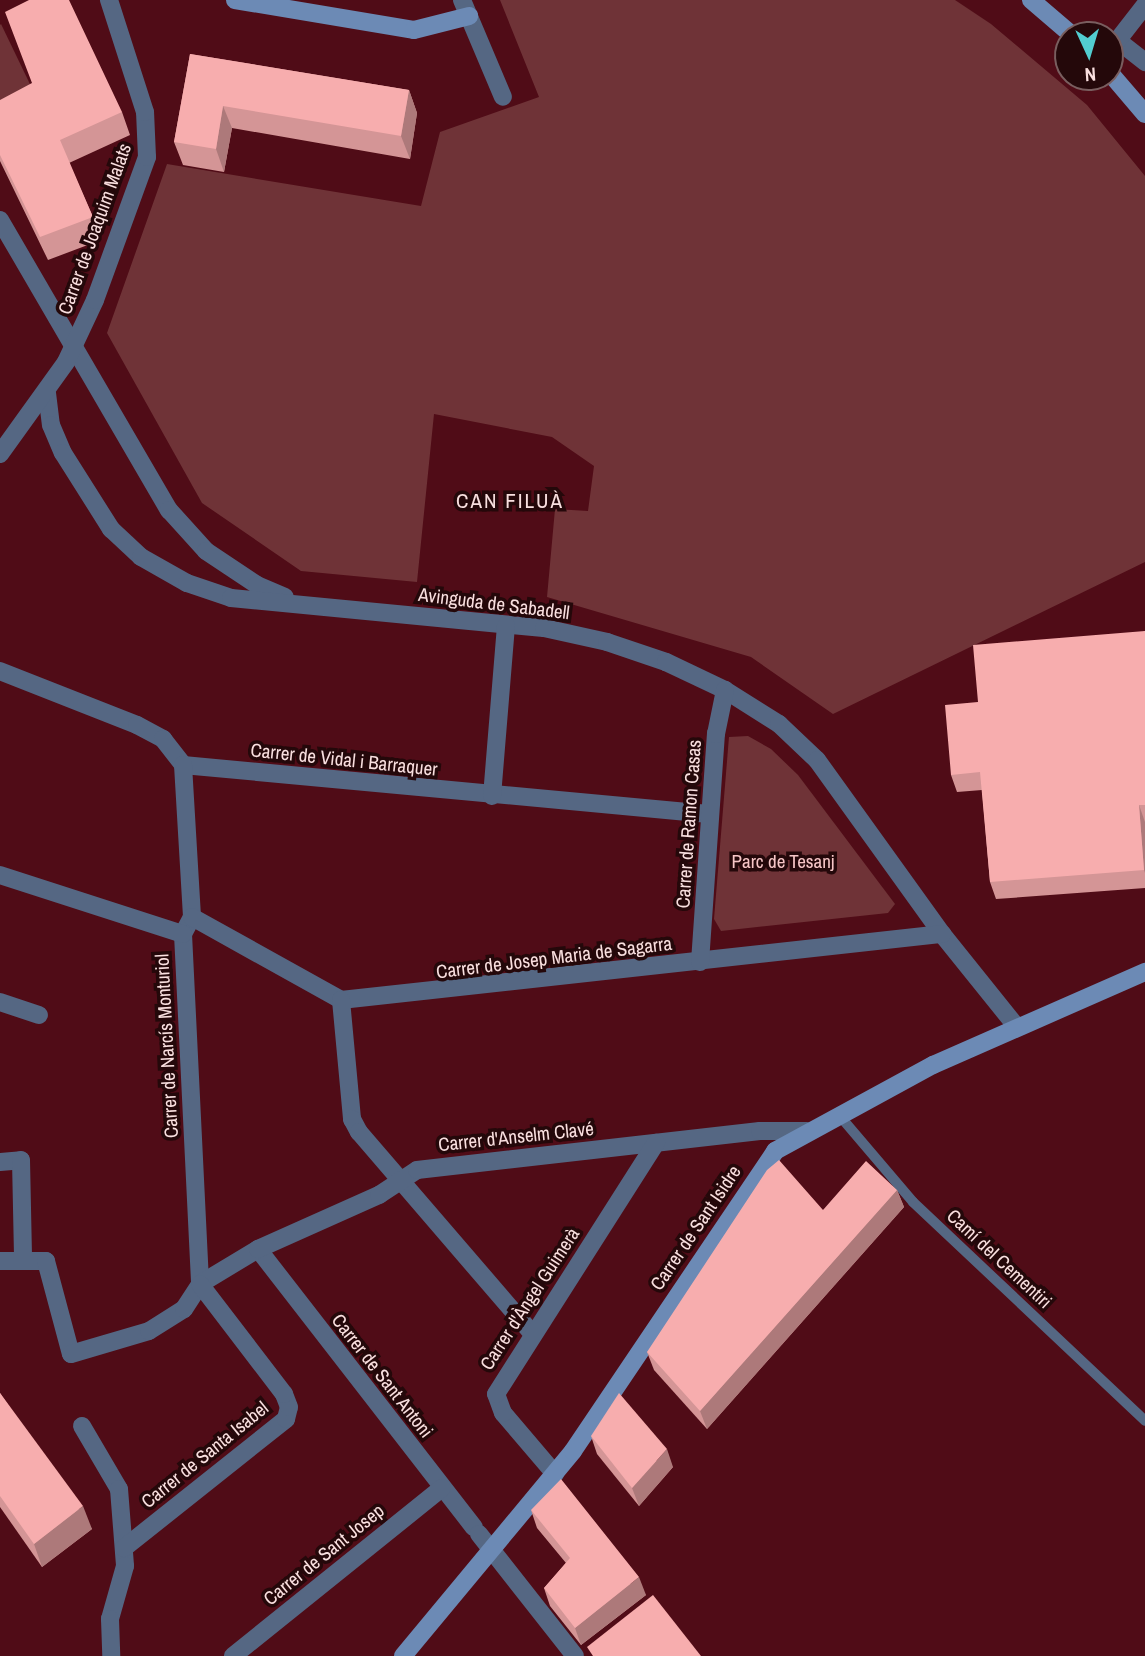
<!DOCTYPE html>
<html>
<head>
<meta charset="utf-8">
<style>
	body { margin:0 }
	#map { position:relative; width:1145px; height:1656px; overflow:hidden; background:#500c17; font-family:"Archivo Narrow",sans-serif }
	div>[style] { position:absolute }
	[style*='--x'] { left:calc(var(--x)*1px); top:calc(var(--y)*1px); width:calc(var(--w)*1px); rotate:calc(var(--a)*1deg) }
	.green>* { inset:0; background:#6f3337 }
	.lane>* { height:10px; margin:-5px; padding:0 5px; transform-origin:5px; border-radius:5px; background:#556783 }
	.street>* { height:18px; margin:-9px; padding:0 9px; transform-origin:9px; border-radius:9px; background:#556783 }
	.secondary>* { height:18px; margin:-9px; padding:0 9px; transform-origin:9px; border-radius:9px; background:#6c8ab5 }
	.wall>* { inset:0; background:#d49596 }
	.shaded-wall>* { inset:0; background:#ad797a }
	.building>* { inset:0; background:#f7adae }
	span { translate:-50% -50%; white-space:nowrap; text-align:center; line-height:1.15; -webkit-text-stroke:7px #24080a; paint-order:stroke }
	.street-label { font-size:19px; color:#f9dfdf }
	.park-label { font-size:19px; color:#f7c6c7 }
	.neighbourhood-label { font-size:21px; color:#f9dfdf; letter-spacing:2px }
	.north { position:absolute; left:1054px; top:21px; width:70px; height:70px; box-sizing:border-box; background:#24080a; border:2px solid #795e5f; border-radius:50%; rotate:176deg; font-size:19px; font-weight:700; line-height:28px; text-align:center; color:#f9dfdf }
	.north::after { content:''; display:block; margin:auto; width:24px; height:32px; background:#52cdd0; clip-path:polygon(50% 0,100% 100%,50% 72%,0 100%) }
</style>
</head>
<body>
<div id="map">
	<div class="green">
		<i style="clip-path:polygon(500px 0,955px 0,991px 24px,1087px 105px,1145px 176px,1145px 562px,833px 714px,751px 657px,547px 597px,555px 509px,588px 511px,594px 466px,552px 437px,434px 414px,417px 582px,301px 571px,202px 503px,107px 333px,167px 164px,421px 206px,440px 132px,539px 97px)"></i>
		<i style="clip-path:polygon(1px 24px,41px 107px,0 125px,0 25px)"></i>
		<i style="clip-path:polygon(748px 736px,771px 749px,798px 775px,895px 904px,888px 913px,721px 931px,714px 919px,729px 737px)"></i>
	</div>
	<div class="lane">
		<i style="--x:839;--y:1115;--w:114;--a:49.6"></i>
		<i style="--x:913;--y:1202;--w:319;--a:43.3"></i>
	</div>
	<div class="street">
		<i style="--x:462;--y:0;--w:105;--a:67.1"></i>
		<i style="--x:1117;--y:40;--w:36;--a:38"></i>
		<i style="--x:1110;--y:50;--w:57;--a:-52.1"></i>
		<i style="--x:0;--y:220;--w:336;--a:59.8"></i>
		<i style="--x:169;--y:510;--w:55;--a:47.9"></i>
		<i style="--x:206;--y:551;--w:61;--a:33.7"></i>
		<i style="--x:257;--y:585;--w:30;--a:23"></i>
		<i style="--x:47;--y:393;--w:32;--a:83"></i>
		<i style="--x:51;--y:425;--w:30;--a:67"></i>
		<i style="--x:63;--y:453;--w:90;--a:57.7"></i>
		<i style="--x:111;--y:529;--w:41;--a:43"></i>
		<i style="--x:141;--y:557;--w:53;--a:29.5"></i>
		<i style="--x:187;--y:583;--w:46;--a:18.8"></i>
		<i style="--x:231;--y:598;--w:314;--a:5.5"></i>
		<i style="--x:544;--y:628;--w:65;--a:12.5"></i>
		<i style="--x:607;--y:642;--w:62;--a:18.7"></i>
		<i style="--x:666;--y:662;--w:65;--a:25.4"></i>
		<i style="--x:725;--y:690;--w:64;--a:32.2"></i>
		<i style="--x:779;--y:724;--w:52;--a:43.5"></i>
		<i style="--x:817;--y:760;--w:214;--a:54.3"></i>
		<i style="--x:942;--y:934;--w:118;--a:51.2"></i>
		<i style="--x:0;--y:454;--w:113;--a:-54.3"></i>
		<i style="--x:66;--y:362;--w:68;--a:-64.9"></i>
		<i style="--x:95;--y:300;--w:152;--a:-70"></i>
		<i style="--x:147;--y:157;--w:45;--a:-92.5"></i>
		<i style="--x:145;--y:112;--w:118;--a:-107.8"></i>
		<i style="--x:0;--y:671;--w:147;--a:21.5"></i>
		<i style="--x:137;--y:725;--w:30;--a:28"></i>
		<i style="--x:163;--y:739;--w:33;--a:52"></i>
		<i style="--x:183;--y:765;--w:528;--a:5.32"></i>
		<i style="--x:183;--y:765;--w:152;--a:86.6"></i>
		<i style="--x:192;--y:917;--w:19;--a:118"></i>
		<i style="--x:183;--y:934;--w:350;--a:87.2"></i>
		<i style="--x:492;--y:796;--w:171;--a:-85.3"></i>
		<i style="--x:0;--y:875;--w:192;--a:17.9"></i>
		<i style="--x:192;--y:917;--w:171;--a:29.1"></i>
		<i style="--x:341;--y:1000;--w:605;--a:-6.27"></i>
		<i style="--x:700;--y:962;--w:229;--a:-86"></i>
		<i style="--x:716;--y:734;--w:45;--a:-78.4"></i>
		<i style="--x:341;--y:1000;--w:120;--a:84.7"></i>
		<i style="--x:352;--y:1119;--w:15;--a:62"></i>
		<i style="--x:359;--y:1132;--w:265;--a:49.3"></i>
		<i style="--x:0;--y:1002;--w:41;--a:18.4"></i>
		<i style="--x:0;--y:1162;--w:21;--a:-5"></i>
		<i style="--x:21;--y:1160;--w:99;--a:88.8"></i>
		<i style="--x:258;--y:1249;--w:352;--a:52.2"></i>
		<i style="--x:0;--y:1261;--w:46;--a:0"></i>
		<i style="--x:46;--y:1261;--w:96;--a:75"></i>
		<i style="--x:71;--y:1354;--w:81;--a:-16.4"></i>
		<i style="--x:149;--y:1331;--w:41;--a:-32.2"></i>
		<i style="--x:184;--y:1309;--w:30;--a:-57"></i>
		<i style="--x:200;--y:1284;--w:68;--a:-31.1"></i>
		<i style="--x:258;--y:1249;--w:133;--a:-24.1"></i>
		<i style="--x:379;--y:1195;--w:45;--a:-33.3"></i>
		<i style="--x:417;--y:1170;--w:345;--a:-6.5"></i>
		<i style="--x:760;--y:1131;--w:47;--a:0"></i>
		<i style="--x:82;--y:1426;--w:73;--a:59.6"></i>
		<i style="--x:119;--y:1489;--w:77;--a:85.5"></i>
		<i style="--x:125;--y:1566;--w:55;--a:105.8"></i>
		<i style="--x:110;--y:1619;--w:37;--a:88"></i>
		<i style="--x:555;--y:1474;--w:80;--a:-130.4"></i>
		<i style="--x:503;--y:1413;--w:20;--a:-110"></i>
		<i style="--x:496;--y:1394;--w:298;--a:-57.5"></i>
		<i style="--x:479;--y:1534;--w:155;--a:51.8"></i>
		<i style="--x:124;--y:1548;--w:207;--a:-38.5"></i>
		<i style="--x:286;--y:1419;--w:12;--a:-76"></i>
		<i style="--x:289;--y:1407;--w:14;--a:-111"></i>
		<i style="--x:284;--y:1394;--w:138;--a:-127.4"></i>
		<i style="--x:233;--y:1656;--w:268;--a:-38.8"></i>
	</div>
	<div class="secondary">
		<i style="--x:235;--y:0;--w:181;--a:9.5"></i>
		<i style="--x:414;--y:30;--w:57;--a:-14.3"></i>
		<i style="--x:1031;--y:0;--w:54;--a:40.5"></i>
		<i style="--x:1110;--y:73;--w:54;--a:49.5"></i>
		<i style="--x:403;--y:1656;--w:266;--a:-50.3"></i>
		<i style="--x:573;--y:1451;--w:362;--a:-56"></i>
		<i style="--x:775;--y:1151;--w:180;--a:-28.6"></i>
		<i style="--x:933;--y:1065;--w:232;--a:-23.7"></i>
	</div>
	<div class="wall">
		<i style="clip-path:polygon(190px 54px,409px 90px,417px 113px,410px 159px,232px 128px,224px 172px,183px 165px,174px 142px)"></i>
		<i style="clip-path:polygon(0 100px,122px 112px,130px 135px,69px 163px,93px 217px,101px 240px,48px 260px,0 161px)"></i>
		<i style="clip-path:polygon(1145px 631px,1145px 888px,996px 899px,990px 882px,982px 790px,957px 792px,951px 775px,978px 702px)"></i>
		<i style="clip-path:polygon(897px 1190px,904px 1207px,707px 1429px,654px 1370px,647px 1352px,823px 1210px)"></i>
		<i style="clip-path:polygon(0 1393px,92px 1529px,42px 1567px,0 1507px)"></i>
		<i style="clip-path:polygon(591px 1436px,673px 1467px,639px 1506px,597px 1454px)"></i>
		<i style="clip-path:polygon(531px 1510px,646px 1595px,581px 1645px,550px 1606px,544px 1588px,566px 1563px,537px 1528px)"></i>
	</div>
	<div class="shaded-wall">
		<i style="clip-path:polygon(409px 90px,417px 113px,410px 159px,401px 136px)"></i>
		<i style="clip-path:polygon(223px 106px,232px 128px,224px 172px,216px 149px)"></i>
		<i style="clip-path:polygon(1139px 805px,1145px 822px,1145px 873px,1144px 870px)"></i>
		<i style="clip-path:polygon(897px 1190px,904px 1207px,707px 1429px,700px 1411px)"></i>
		<i style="clip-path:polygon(667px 1449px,673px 1467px,639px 1506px,632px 1488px)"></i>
		<i style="clip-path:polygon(83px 1506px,92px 1529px,42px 1567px,34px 1544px)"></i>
		<i style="clip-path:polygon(639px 1577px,646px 1595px,581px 1645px,575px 1628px)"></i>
	</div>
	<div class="building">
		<i style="clip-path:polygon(29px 0,69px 0,122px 112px,60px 140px,93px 217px,40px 237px,0 155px,0 100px,32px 83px,5px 12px)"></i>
		<i style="clip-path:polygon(190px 54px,409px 90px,401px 136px,223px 106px,216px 149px,174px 142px)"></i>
		<i style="clip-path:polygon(1145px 631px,1145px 805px,1139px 805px,1144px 870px,990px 882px,980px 772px,951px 775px,945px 705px,978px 702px,973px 645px)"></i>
		<i style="clip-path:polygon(779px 1160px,823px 1210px,866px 1161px,897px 1190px,700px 1411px,647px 1352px,767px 1170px)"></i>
		<i style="clip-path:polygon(0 1393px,83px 1506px,34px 1544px,0 1496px)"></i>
		<i style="clip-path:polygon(619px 1393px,667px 1449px,632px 1488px,591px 1436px)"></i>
		<i style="clip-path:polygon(561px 1479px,639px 1577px,575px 1628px,544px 1588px,570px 1558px,531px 1510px)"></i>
		<i style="clip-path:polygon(653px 1595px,701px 1656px,593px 1656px,587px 1647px)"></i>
	</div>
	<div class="street-label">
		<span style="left:95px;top:229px;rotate:-70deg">Carrer de Joaquim Malats</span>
		<span style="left:494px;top:604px;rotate:7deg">Avinguda de Sabadell</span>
		<span style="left:344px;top:760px;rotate:6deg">Carrer de Vidal i Barraquer</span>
		<span style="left:689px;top:824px;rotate:-86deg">Carrer de Ramon Casas</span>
		<span style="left:554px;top:958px;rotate:-7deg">Carrer de Josep Maria de Sagarra</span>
		<span style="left:167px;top:1046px;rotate:-93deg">Carrer de Narcís Monturiol</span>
		<span style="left:516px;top:1137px;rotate:-6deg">Carrer d'Anselm Clavé</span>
		<span style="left:696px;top:1228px;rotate:-56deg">Carrer de Sant Isidre</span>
		<span style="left:999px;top:1259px;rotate:43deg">Camí del Cementiri</span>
		<span style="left:530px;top:1299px;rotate:-57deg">Carrer d'Àngel Guimerà</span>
		<span style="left:382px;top:1376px;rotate:52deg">Carrer de Sant Antoni</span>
		<span style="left:205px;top:1455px;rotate:-39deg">Carrer de Santa Isabel</span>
		<span style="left:324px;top:1555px;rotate:-39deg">Carrer de Sant Josep</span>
	</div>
	<div class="park-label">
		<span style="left:783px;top:862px">Parc de Tesanj</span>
	</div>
	<div class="neighbourhood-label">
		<span style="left:510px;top:501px">CAN FILUÀ</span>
	</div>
	<div class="north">N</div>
</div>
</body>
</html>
